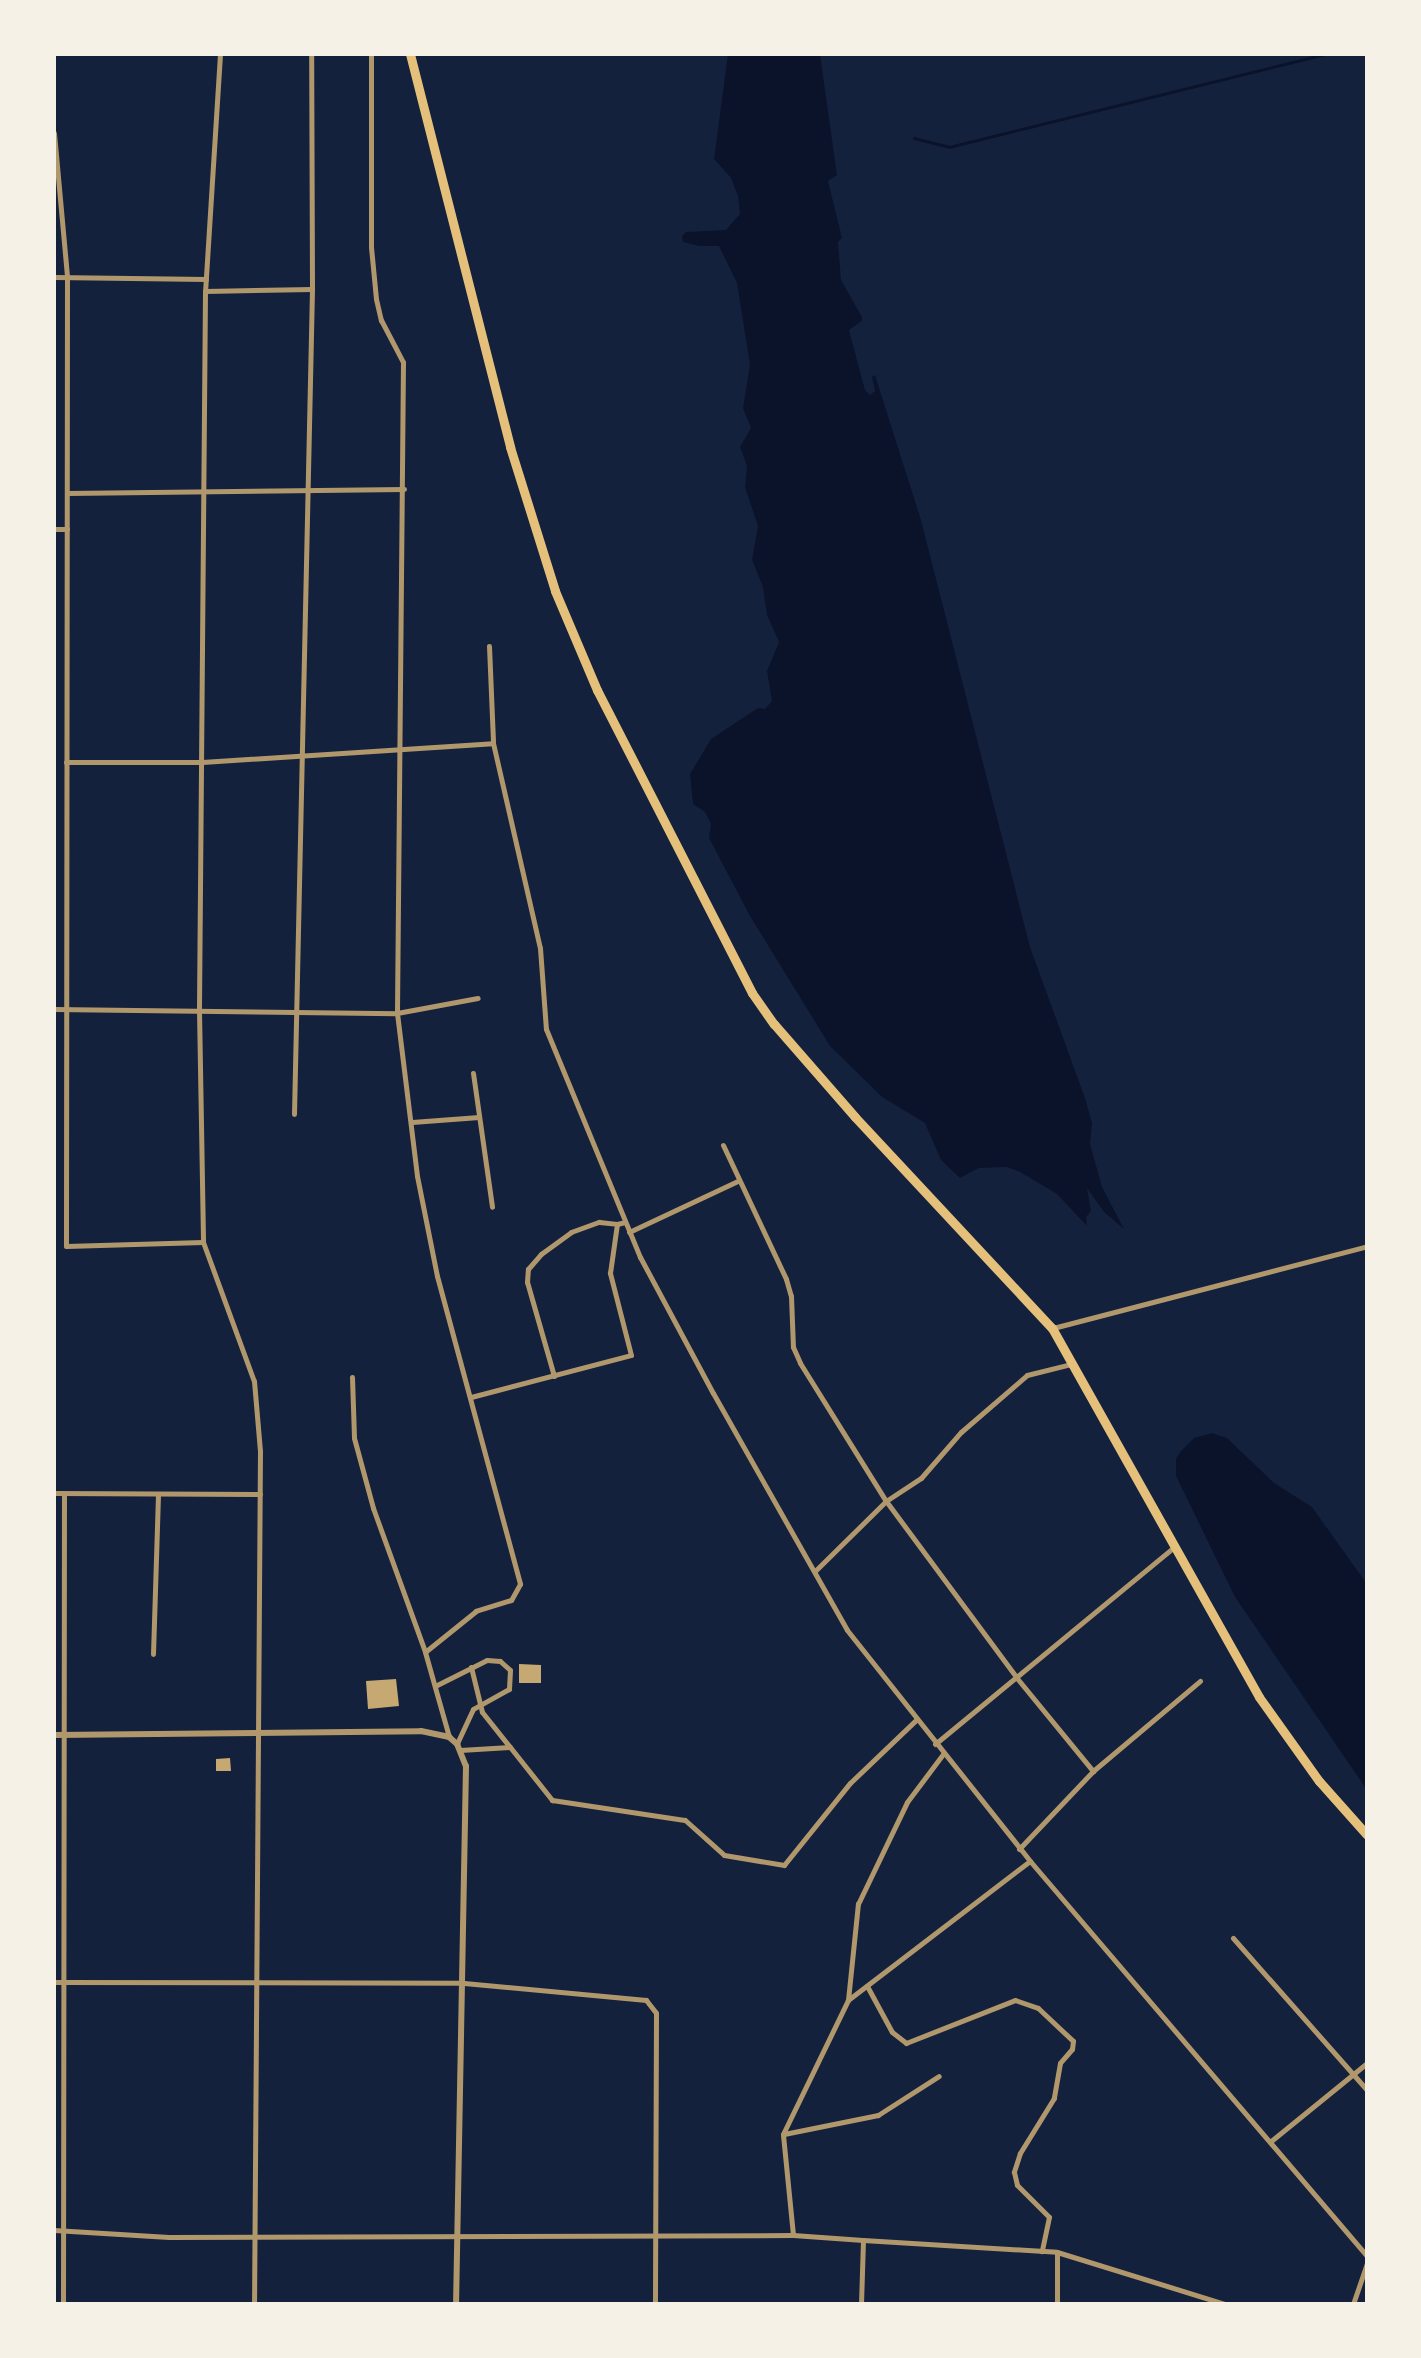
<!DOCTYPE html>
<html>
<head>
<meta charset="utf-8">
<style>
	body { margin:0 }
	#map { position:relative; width:1421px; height:2358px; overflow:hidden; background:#14213d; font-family:Ubuntu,sans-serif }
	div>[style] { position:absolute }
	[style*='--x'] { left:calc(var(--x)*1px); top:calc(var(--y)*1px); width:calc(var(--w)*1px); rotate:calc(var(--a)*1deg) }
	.water>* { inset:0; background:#0b132b }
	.stream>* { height:3px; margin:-1.5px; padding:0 1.5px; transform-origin:1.5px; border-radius:1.5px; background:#0b132b }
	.building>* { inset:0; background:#c6a872 }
	.minor>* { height:5px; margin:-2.5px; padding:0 2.5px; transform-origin:2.5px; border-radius:2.5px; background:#b1986c }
	.tertiary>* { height:6px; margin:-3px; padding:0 3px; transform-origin:3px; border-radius:3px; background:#b1986c }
	.trunk>* { height:9px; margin:-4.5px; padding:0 4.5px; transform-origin:4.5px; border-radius:4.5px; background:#e5c07b }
	span { translate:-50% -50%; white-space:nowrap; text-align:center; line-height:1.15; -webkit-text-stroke:8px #f6f1e7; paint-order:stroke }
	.frame { position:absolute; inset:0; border:56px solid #f6f1e7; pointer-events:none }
</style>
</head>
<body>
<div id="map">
	<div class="water">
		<i style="clip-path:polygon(728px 54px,820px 54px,837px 175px,828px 181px,842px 238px,838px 242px,841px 280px,862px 317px,862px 321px,849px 330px,865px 390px,870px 395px,875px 391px,872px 377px,875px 375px,921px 520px,1030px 947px,1085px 1098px,1092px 1123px,1090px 1144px,1102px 1187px,1124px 1229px,1104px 1212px,1087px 1188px,1091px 1211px,1086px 1217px,1087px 1226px,1057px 1194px,1020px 1172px,1007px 1167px,979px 1168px,960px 1178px,941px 1160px,925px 1123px,882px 1097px,830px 1046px,750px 916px,709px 838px,711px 824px,705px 812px,693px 804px,690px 774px,711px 739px,758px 708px,765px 709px,772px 701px,767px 671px,779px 642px,767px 615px,763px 587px,752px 560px,758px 526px,745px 487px,747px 466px,740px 447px,751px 428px,743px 408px,750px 365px,737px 283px,719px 246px,699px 246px,683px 242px,682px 236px,686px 232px,726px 230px,740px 214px,738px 196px,731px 178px,714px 159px)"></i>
		<i style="clip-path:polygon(1212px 1433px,1227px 1438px,1274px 1483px,1312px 1507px,1367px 1584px,1367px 1790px,1235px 1597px,1176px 1476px,1176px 1459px,1181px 1451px,1194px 1438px)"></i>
	</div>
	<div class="stream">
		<i style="--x:914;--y:138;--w:36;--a:14"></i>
		<i style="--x:949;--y:147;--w:386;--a:-13.9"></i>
	</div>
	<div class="building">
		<i style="clip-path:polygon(519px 1664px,541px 1665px,541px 1683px,519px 1683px)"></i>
		<i style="clip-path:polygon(396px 1679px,399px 1706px,368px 1709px,366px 1681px)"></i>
		<i style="clip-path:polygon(230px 1758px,231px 1771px,216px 1771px,216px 1759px)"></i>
	</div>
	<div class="minor">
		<i style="--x:220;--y:54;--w:237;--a:93.6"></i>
		<i style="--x:205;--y:291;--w:719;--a:90.48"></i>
		<i style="--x:199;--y:1010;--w:232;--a:89"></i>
		<i style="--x:203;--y:1242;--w:148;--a:69.9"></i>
		<i style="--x:254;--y:1381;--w:70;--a:85.1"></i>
		<i style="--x:260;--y:1451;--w:853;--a:90.4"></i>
		<i style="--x:371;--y:56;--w:191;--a:90"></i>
		<i style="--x:371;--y:247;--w:52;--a:84.5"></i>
		<i style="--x:376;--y:299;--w:22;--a:77"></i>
		<i style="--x:381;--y:320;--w:47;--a:62.4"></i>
		<i style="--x:403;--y:362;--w:651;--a:90.53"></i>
		<i style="--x:397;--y:1013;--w:164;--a:83"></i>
		<i style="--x:417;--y:1176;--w:102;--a:78.7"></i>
		<i style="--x:437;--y:1276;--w:319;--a:74.9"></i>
		<i style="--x:520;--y:1584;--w:18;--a:119"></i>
		<i style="--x:511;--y:1600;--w:37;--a:163"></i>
		<i style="--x:476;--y:1611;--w:65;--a:141.2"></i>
		<i style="--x:54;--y:133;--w:145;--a:84.8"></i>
		<i style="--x:67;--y:277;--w:969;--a:90.06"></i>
		<i style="--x:66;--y:1246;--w:137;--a:-1.7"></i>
		<i style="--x:54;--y:277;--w:152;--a:0.8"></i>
		<i style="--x:205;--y:291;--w:107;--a:-1.1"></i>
		<i style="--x:67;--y:493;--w:337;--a:-0.7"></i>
		<i style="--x:54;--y:529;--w:13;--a:0"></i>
		<i style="--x:489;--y:646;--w:97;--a:87.6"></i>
		<i style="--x:493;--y:743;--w:210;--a:77.1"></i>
		<i style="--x:540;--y:948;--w:81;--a:85.8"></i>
		<i style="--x:546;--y:1029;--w:247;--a:67.6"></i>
		<i style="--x:640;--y:1257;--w:154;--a:61.8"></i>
		<i style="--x:713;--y:1393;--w:272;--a:60.5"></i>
		<i style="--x:847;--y:1630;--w:295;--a:51.6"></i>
		<i style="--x:1030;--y:1861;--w:519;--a:49.53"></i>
		<i style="--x:66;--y:762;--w:136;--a:0"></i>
		<i style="--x:202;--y:762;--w:291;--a:-3.7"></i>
		<i style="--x:54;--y:1009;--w:343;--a:0.7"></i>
		<i style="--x:397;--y:1013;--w:82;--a:-10.5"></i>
		<i style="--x:473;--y:1073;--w:135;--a:81.9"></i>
		<i style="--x:294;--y:1114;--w:825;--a:-88.75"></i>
		<i style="--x:312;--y:289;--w:235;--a:-90.2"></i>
		<i style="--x:412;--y:1122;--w:67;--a:-4.3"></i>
		<i style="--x:723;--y:1145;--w:148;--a:64.8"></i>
		<i style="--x:786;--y:1279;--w:18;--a:74"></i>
		<i style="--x:791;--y:1296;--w:51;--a:87.8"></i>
		<i style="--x:793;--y:1347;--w:17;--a:66"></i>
		<i style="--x:800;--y:1363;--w:163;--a:58.1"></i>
		<i style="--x:886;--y:1501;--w:219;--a:53.5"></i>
		<i style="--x:1016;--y:1677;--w:122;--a:50.7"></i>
		<i style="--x:629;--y:1232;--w:120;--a:-25.1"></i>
		<i style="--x:1053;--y:1328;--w:325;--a:-14.6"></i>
		<i style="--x:554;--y:1376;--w:98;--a:-106"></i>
		<i style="--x:527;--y:1282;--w:13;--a:-86"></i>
		<i style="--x:528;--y:1269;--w:20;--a:-49"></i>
		<i style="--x:541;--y:1254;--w:37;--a:-36"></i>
		<i style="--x:571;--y:1232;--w:30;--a:-20"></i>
		<i style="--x:599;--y:1222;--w:18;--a:6"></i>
		<i style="--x:352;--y:1377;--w:61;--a:88.1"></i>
		<i style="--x:354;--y:1438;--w:73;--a:74.8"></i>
		<i style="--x:373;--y:1508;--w:153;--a:70.1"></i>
		<i style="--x:425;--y:1652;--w:88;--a:74.2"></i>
		<i style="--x:471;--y:1397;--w:165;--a:-14.7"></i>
		<i style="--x:631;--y:1355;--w:85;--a:-104.4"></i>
		<i style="--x:610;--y:1273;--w:49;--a:-81.9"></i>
		<i style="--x:617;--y:1224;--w:8;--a:-14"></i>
		<i style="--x:54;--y:1493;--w:206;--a:0.3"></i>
		<i style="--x:815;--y:1571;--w:100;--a:-44.6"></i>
		<i style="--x:886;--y:1501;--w:42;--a:-33.3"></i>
		<i style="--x:921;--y:1478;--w:61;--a:-49"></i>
		<i style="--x:961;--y:1432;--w:87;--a:-40.8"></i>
		<i style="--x:1027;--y:1375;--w:45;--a:-14"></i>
		<i style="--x:153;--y:1654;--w:160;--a:-88.2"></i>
		<i style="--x:471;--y:1667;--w:46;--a:76.3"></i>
		<i style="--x:482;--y:1712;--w:43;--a:51.5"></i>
		<i style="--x:435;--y:1686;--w:58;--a:-26.6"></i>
		<i style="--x:487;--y:1660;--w:13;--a:4"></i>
		<i style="--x:500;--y:1661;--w:13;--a:42"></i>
		<i style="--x:510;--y:1670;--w:19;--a:93"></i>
		<i style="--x:509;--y:1689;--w:41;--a:150.9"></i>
		<i style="--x:473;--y:1709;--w:38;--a:115"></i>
		<i style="--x:935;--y:1744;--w:310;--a:-39.5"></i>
		<i style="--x:460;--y:1750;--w:50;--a:-3.4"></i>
		<i style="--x:510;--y:1747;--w:68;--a:51.6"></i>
		<i style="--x:552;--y:1800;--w:134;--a:8.6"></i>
		<i style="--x:685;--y:1820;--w:52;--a:41.9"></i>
		<i style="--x:724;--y:1855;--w:61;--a:9.5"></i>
		<i style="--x:784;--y:1865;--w:105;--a:-51.2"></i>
		<i style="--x:850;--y:1783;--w:91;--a:-43.7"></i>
		<i style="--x:1019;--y:1849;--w:108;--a:-46.5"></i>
		<i style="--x:1093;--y:1771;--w:140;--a:-40.1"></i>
		<i style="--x:1233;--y:1938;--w:203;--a:48.6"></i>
		<i style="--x:54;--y:1982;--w:410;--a:0.1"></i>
		<i style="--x:464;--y:1983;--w:183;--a:5.3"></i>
		<i style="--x:646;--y:2000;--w:16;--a:52"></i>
		<i style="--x:656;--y:2013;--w:291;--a:90.2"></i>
		<i style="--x:867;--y:1986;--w:52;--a:61.5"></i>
		<i style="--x:892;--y:2032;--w:18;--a:38"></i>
		<i style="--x:906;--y:2043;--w:117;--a:-21.5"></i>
		<i style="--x:1015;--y:2000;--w:24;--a:19"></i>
		<i style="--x:1038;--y:2008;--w:48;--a:43.3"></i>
		<i style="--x:1073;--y:2041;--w:8;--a:97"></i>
		<i style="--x:1072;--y:2049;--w:18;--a:131"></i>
		<i style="--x:1060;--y:2063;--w:36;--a:100"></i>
		<i style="--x:1054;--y:2098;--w:65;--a:121.7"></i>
		<i style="--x:1020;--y:2153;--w:20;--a:108"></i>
		<i style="--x:1014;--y:2172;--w:13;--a:77"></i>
		<i style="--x:1017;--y:2185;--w:45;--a:45"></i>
		<i style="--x:1049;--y:2217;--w:35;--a:102"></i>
		<i style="--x:848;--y:2000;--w:97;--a:-84.1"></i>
		<i style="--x:858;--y:1904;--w:113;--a:-64.3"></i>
		<i style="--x:907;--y:1802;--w:60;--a:-53.1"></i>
		<i style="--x:784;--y:2134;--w:96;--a:-11.4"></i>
		<i style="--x:878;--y:2115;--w:72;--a:-32.6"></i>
		<i style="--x:1271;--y:2141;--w:124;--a:-39.1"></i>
		<i style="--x:54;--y:2230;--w:115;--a:3.5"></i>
		<i style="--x:169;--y:2237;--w:624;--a:-0.18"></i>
		<i style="--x:793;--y:2235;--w:70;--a:4.1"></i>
		<i style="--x:863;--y:2240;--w:194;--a:3.5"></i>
		<i style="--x:1057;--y:2252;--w:176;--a:17.2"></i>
		<i style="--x:793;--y:2235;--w:101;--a:-95.7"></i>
		<i style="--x:783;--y:2134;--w:149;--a:-64.1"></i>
		<i style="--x:848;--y:2000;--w:229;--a:-37.4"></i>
		<i style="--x:1057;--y:2252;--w:52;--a:90"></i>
		<i style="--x:63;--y:2304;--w:811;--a:-89.93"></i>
		<i style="--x:861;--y:2304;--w:64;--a:-88.2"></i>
		<i style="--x:1353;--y:2304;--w:43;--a:-71.1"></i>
	</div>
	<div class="tertiary">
		<i style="--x:54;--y:1735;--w:367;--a:-0.6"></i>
		<i style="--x:421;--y:1731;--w:29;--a:12"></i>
		<i style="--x:449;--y:1737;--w:11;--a:41"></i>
		<i style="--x:457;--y:1744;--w:24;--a:68"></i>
		<i style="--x:466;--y:1766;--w:538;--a:91.06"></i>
	</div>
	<div class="trunk">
		<i style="--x:410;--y:54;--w:406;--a:75.7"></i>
		<i style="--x:510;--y:447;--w:151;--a:72.6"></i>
		<i style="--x:555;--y:591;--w:108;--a:67"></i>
		<i style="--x:597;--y:690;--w:340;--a:62.9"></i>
		<i style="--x:752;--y:993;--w:38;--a:55"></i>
		<i style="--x:774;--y:1024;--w:123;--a:48.9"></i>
		<i style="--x:855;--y:1117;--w:289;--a:47"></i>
		<i style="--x:1052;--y:1328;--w:423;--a:60.7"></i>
		<i style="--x:1259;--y:1697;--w:103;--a:54.5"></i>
		<i style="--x:1319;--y:1781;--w:72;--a:48.4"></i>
	</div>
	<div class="frame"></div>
</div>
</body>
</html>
